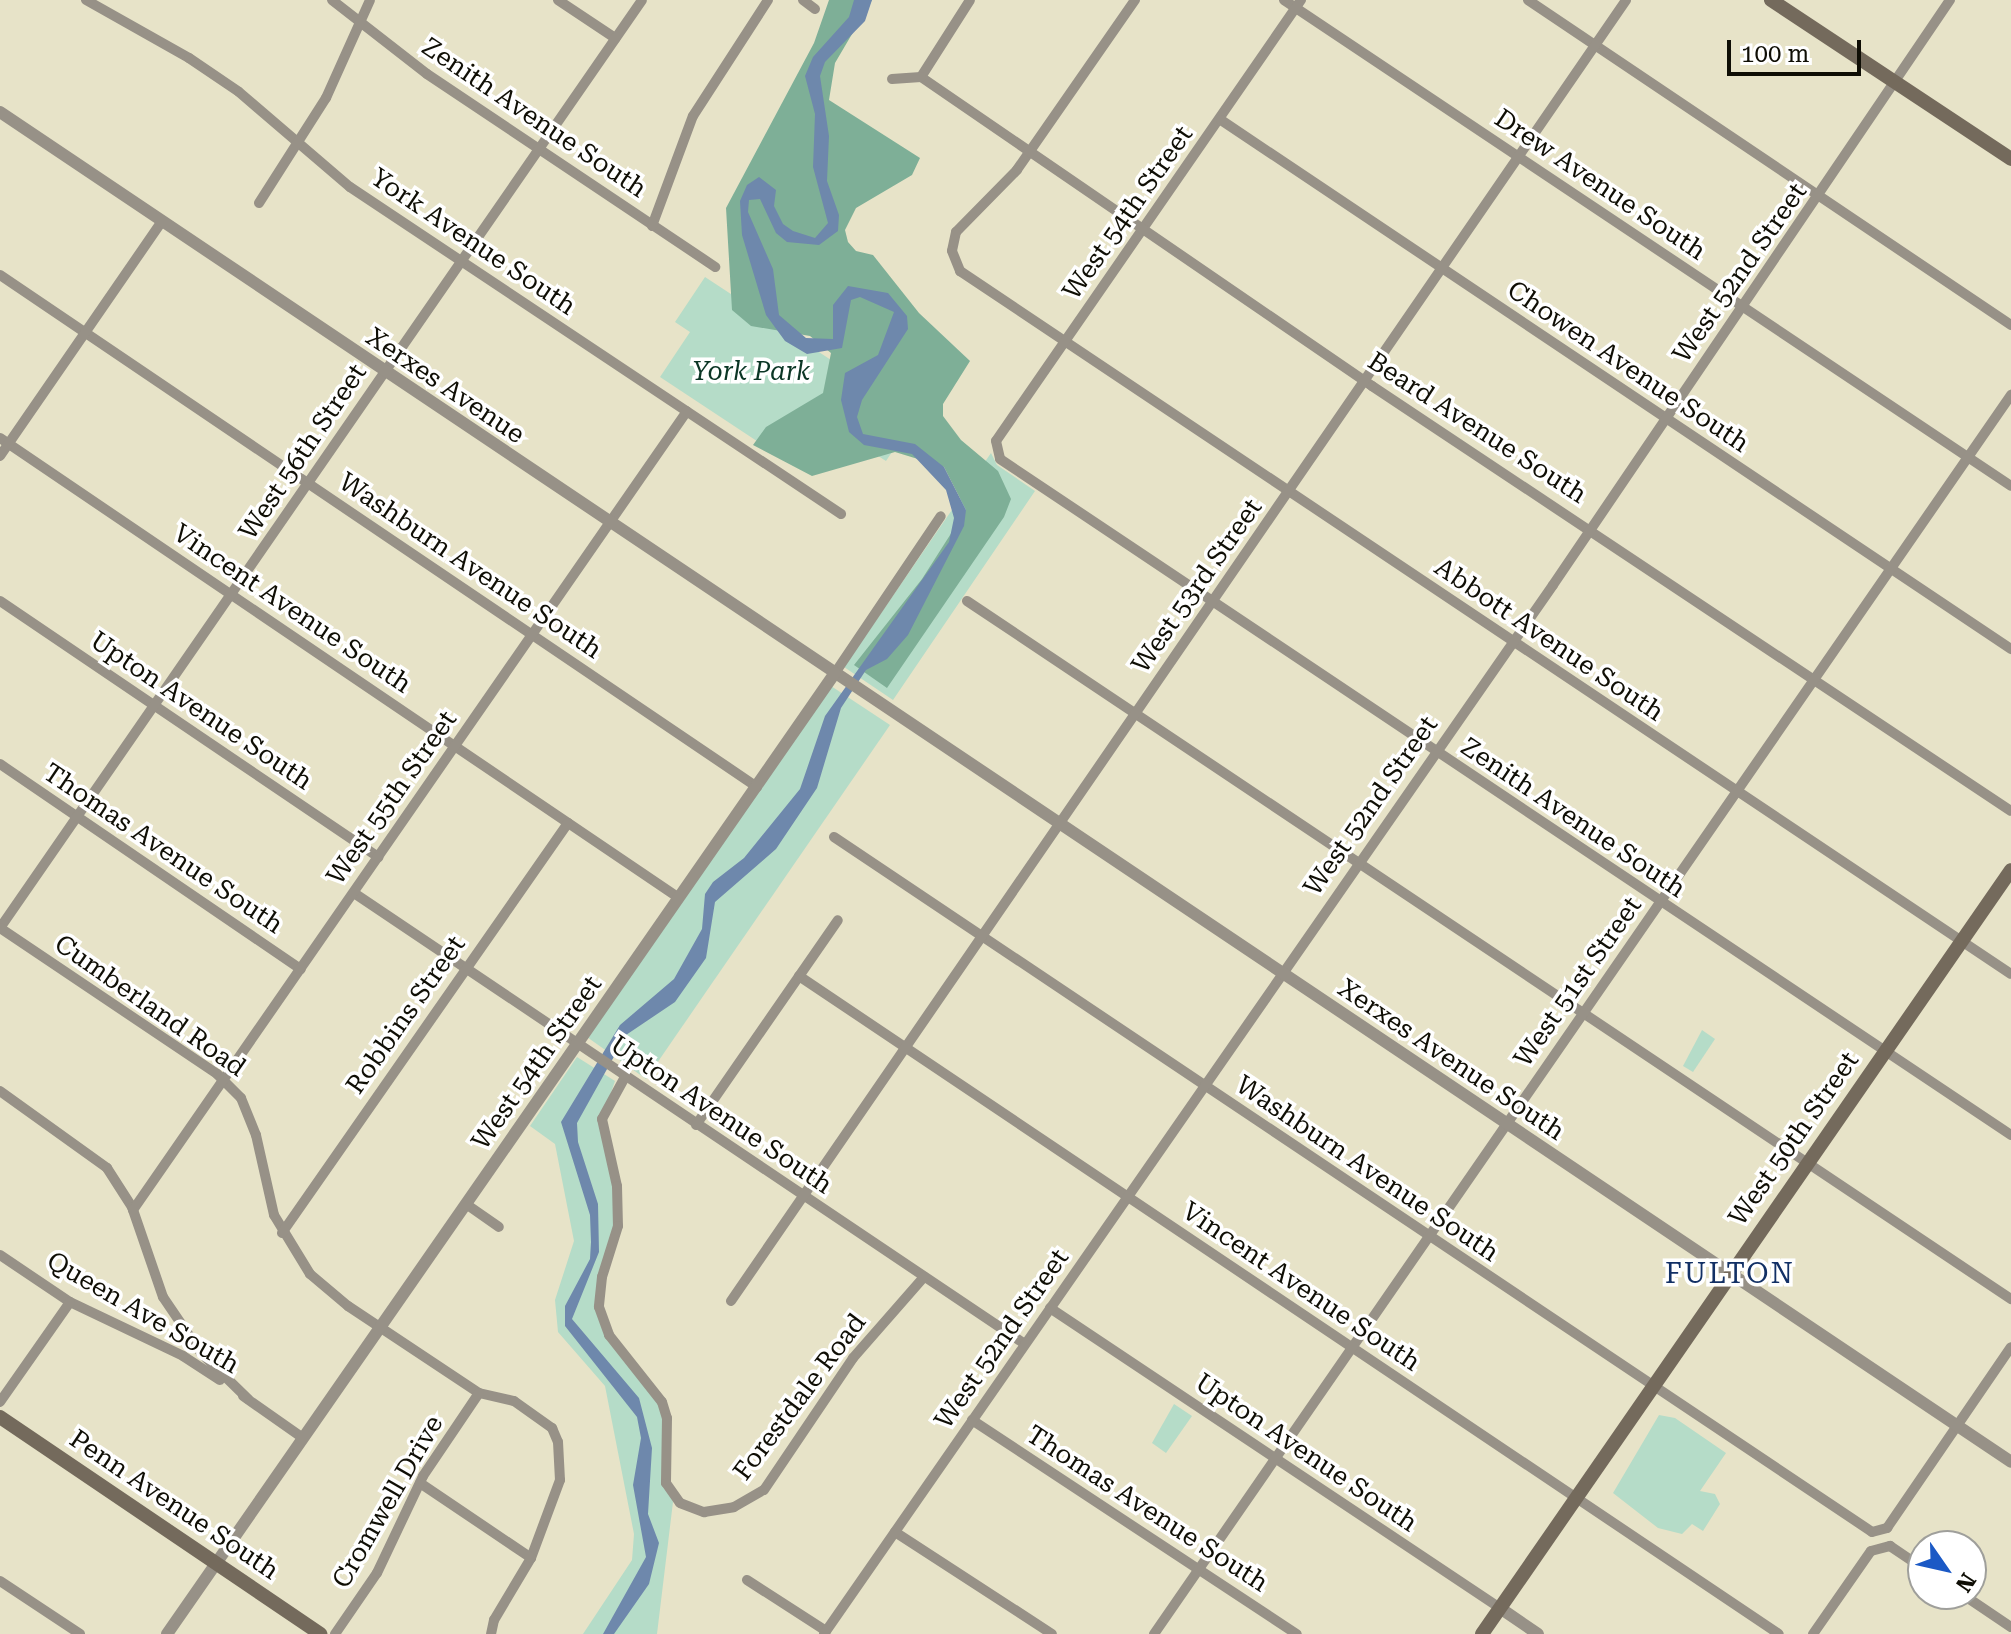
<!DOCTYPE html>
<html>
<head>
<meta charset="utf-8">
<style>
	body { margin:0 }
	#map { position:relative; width:2011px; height:1634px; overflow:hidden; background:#e7e3c8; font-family:"Roboto Serif",serif }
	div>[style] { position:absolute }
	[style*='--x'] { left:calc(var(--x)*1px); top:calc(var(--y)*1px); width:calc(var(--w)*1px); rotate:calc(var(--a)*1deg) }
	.green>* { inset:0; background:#b5dcc8 }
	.forest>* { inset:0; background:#7eaf97 }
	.water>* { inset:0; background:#6e88ac }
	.minor>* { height:10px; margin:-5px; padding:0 5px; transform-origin:5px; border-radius:5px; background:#979187 }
	.tertiary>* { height:12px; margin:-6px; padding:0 6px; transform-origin:6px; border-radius:6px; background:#979187 }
	.secondary>* { height:14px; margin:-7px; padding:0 7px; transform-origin:7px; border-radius:7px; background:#746a5c }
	span { translate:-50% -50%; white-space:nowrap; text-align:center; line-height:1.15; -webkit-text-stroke:7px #fff; paint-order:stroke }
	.street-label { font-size:26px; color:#0f0e05 }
	.park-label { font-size:26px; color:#0b3625; font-style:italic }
	.neighbourhood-label { font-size:28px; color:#123065; letter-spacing:2px }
	.north { position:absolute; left:1907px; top:1530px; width:80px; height:80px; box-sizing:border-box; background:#fff; border:2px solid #9f9f9b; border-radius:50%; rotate:124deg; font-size:22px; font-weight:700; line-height:32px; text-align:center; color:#0f0e05 }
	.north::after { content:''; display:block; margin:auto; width:28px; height:36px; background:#1b59c5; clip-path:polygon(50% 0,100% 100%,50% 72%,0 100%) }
	.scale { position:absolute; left:1727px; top:40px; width:134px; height:36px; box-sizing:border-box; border:4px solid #0f0e05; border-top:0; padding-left:10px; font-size:24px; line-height:28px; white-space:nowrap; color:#0f0e05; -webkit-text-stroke:6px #fff; paint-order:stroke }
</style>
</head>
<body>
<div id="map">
	<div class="green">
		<i style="clip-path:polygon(705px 277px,916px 416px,886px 461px,858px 443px,784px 459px,660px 377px,690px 332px,675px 322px)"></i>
		<i style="clip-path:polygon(991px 453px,997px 465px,1035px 491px,893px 700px,844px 667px)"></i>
		<i style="clip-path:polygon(831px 686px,890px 725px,646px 1079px,587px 1037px)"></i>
		<i style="clip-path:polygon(1702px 1030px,1715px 1039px,1693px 1072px,1683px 1066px)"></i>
		<i style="clip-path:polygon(577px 1057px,615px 1081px,602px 1119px,619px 1206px,602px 1277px,602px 1321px,662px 1402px,664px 1470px,673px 1502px,657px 1634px,583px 1634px,632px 1560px,634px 1534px,605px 1386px,558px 1332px,555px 1300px,574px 1241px,555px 1144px,530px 1126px)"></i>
		<i style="clip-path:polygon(1174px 1404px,1192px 1416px,1166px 1453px,1152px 1443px)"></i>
		<i style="clip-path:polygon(1659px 1415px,1675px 1418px,1726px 1453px,1700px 1491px,1715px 1494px,1720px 1504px,1703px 1531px,1692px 1524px,1682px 1534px,1658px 1528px,1613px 1493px)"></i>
	</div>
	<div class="forest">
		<i style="clip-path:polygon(829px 0,872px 0,835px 63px,829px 100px,920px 158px,912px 175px,856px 208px,845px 230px,848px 242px,856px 251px,873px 255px,919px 313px,970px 361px,943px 404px,943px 416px,961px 440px,998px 471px,1011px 499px,1004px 517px,887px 688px,854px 665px,922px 579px,966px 510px,944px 467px,895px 452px,812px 476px,753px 445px,766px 427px,823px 393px,831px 353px,810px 336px,751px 326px,732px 310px,726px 208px,814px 43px)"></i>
	</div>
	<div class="water">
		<i style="clip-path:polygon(854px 0,872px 0,865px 21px,825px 62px,820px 76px,829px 136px,827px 181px,839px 215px,838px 231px,819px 245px,787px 242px,776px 233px,760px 199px,749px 200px,748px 212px,773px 269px,779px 315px,806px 338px,833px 339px,833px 305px,848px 286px,888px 293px,907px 316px,908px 329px,862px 400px,857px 417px,863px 434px,915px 444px,944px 467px,966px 510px,964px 526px,908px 635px,887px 659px,866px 670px,841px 708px,817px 788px,776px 849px,715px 902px,706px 958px,675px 1002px,626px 1035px,577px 1123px,578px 1142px,598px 1204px,599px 1252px,572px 1319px,639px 1398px,652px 1448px,648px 1514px,659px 1543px,649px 1584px,614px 1634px,603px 1634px,646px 1557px,633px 1485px,641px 1438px,637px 1417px,565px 1326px,565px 1306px,590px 1259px,591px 1242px,590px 1215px,561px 1122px,620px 1025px,674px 979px,702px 929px,705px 894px,713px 882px,744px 858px,800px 789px,825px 716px,949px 542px,954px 518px,946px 490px,912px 454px,864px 445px,849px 432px,841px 400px,845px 373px,878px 355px,894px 312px,860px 297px,851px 300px,842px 348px,807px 354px,785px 341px,766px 315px,742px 235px,740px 201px,747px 185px,759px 177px,776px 190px,774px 206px,783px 224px,793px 231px,815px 238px,828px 223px,813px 167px,815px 114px,805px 76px,813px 57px,849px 17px)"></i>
	</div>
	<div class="minor">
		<i style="--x:86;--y:0;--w:118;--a:29.4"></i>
		<i style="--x:189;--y:58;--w:60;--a:34.2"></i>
		<i style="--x:239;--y:92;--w:146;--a:40.6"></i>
		<i style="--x:350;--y:187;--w:590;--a:33.66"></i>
		<i style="--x:332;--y:0;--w:120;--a:37.9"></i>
		<i style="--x:427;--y:74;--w:347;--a:33.8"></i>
		<i style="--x:558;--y:0;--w:69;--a:33.7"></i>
		<i style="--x:803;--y:0;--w:15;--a:37"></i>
		<i style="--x:1135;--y:0;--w:207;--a:124.8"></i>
		<i style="--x:1017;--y:170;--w:87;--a:134.5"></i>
		<i style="--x:956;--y:232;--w:19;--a:102"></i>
		<i style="--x:952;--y:251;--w:22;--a:68"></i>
		<i style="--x:960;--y:271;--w:1264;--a:33.78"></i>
		<i style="--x:1284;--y:0;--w:874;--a:33.76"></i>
		<i style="--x:1301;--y:0;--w:536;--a:124.67"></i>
		<i style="--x:996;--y:441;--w:18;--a:77"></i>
		<i style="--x:1000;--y:459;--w:1216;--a:33.77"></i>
		<i style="--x:1528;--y:0;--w:582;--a:33.94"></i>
		<i style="--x:921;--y:77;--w:547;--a:34.42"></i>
		<i style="--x:1372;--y:386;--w:767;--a:33.63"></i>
		<i style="--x:921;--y:77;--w:91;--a:-57.5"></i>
		<i style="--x:892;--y:79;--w:29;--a:-4"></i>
		<i style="--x:1221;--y:120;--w:951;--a:33.81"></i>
		<i style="--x:259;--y:203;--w:125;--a:-57.5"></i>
		<i style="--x:326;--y:98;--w:107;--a:-65.8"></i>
		<i style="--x:652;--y:226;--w:117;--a:-69.6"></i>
		<i style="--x:693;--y:116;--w:138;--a:-57.1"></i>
		<i style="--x:0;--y:275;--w:914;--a:34.07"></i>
		<i style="--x:0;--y:438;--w:820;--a:34.12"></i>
		<i style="--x:0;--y:456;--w:285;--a:-55.4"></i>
		<i style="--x:0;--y:601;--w:457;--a:34.1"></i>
		<i style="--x:967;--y:601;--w:1256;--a:33.77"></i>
		<i style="--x:835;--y:673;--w:189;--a:-56"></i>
		<i style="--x:0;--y:764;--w:364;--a:34.3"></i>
		<i style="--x:834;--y:837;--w:1249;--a:33.8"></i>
		<i style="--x:1872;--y:1532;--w:16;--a:-15"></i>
		<i style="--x:1887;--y:1528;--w:219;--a:-55.6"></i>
		<i style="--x:354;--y:893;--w:808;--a:33.91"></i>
		<i style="--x:0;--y:928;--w:1128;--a:-55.32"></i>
		<i style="--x:0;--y:928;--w:262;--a:33.9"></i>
		<i style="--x:217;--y:1074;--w:34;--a:45"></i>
		<i style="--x:241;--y:1098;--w:40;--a:68"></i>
		<i style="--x:256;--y:1135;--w:82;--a:77.3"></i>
		<i style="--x:274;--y:1215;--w:69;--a:58.6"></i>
		<i style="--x:310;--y:1274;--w:50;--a:40.1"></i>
		<i style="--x:348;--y:1306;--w:157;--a:33.6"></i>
		<i style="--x:479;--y:1393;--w:36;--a:13"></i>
		<i style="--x:514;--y:1401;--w:47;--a:35.4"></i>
		<i style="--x:552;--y:1428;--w:15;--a:67"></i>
		<i style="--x:558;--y:1442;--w:38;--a:87"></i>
		<i style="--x:560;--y:1480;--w:83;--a:110.4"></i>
		<i style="--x:531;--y:1558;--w:72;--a:120.8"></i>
		<i style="--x:494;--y:1620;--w:14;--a:102"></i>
		<i style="--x:799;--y:976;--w:1180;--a:33.88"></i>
		<i style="--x:625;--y:1077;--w:48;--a:118.7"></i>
		<i style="--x:602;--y:1119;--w:69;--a:77.4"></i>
		<i style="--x:617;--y:1186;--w:40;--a:88.6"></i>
		<i style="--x:618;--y:1226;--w:53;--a:107.4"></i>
		<i style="--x:602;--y:1277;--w:30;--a:96"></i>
		<i style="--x:599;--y:1307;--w:30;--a:70"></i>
		<i style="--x:609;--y:1335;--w:85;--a:51.7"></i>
		<i style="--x:662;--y:1402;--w:17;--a:73"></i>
		<i style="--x:667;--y:1418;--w:65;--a:90.9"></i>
		<i style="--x:666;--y:1483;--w:24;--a:55"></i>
		<i style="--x:680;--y:1503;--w:26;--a:21"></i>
		<i style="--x:704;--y:1512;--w:30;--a:-9"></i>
		<i style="--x:734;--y:1507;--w:34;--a:-30"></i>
		<i style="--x:764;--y:1490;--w:159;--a:-56"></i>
		<i style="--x:853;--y:1358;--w:108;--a:-48.8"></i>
		<i style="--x:0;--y:1091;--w:132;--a:35.7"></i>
		<i style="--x:107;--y:1168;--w:46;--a:57.3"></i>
		<i style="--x:132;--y:1207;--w:95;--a:71"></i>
		<i style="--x:163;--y:1297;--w:68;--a:55.8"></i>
		<i style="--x:201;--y:1353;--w:66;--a:44.4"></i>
		<i style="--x:696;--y:1125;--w:249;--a:-55.3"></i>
		<i style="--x:466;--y:1204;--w:40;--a:34.9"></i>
		<i style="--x:133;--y:1210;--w:972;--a:-55.26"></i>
		<i style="--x:282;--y:1233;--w:500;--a:-55.1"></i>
		<i style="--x:0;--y:1255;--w:84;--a:33.9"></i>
		<i style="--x:70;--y:1302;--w:125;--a:25.5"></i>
		<i style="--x:183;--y:1356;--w:44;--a:33"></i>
		<i style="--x:731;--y:1301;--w:1579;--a:-55.47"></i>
		<i style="--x:1050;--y:1308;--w:541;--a:33.69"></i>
		<i style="--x:243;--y:1396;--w:73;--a:35"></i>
		<i style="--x:0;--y:1402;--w:122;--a:-55"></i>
		<i style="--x:972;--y:1420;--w:389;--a:33.4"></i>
		<i style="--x:420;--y:1483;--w:134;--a:34"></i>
		<i style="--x:895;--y:1532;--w:187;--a:33"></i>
		<i style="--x:747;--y:1580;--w:94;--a:32.8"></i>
		<i style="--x:0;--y:1581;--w:96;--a:33.5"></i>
		<i style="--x:1962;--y:1594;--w:59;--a:34"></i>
		<i style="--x:335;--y:1634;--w:74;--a:-55.5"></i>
		<i style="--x:377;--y:1573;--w:107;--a:-64.6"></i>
		<i style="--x:423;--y:1476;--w:100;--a:-56"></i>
		<i style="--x:824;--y:1634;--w:1277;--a:-55.2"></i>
		<i style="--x:1553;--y:585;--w:707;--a:-55.84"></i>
		<i style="--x:1154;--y:1634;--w:1507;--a:-55.33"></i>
		<i style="--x:1813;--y:1634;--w:101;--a:-55.1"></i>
		<i style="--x:1871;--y:1551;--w:20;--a:-15"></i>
		<i style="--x:1890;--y:1546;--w:40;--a:34"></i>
	</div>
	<div class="tertiary">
		<i style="--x:0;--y:112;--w:2422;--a:33.87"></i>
		<i style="--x:1500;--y:1608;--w:46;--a:34.4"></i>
		<i style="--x:167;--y:1634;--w:1170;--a:-55.2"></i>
	</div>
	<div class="secondary">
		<i style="--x:1771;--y:0;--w:288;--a:33.5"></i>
		<i style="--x:0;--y:1417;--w:387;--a:34.1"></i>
		<i style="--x:1482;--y:1634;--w:929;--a:-55.3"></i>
	</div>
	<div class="street-label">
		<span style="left:534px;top:118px;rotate:34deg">Zenith Avenue South</span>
		<span style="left:1600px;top:185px;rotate:34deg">Drew Avenue South</span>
		<span style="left:1128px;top:213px;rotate:-55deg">West 54th Street</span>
		<span style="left:473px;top:242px;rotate:34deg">York Avenue South</span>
		<span style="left:1740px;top:273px;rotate:-55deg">West 52nd Street</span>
		<span style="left:1628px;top:367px;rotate:34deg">Chowen Avenue South</span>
		<span style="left:445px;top:386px;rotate:34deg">Xerxes Avenue</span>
		<span style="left:1477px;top:428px;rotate:33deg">Beard Avenue South</span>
		<span style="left:303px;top:452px;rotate:-56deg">West 56th Street</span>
		<span style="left:470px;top:566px;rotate:34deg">Washburn Avenue South</span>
		<span style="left:1197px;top:586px;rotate:-55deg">West 53rd Street</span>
		<span style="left:292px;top:609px;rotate:34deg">Vincent Avenue South</span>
		<span style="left:1549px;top:640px;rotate:34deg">Abbott Avenue South</span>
		<span style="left:201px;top:711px;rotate:34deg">Upton Avenue South</span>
		<span style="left:392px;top:798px;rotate:-55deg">West 55th Street</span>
		<span style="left:1371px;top:806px;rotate:-55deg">West 52nd Street</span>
		<span style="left:1573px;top:818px;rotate:34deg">Zenith Avenue South</span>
		<span style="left:163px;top:849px;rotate:34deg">Thomas Avenue South</span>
		<span style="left:1578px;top:982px;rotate:-55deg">West 51st Street</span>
		<span style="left:150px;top:1006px;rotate:35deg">Cumberland Road</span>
		<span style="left:406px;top:1015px;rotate:-55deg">Robbins Street</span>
		<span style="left:1451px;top:1060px;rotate:34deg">Xerxes Avenue South</span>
		<span style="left:537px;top:1063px;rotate:-55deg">West 54th Street</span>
		<span style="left:721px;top:1115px;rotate:34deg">Upton Avenue South</span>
		<span style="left:1794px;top:1139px;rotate:-55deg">West 50th Street</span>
		<span style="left:1367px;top:1169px;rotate:34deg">Washburn Avenue South</span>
		<span style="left:1301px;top:1287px;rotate:34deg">Vincent Avenue South</span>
		<span style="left:143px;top:1313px;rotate:30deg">Queen Ave South</span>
		<span style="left:1002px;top:1339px;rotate:-55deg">West 52nd Street</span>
		<span style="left:800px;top:1397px;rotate:-53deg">Forestdale Road</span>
		<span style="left:1306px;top:1453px;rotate:34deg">Upton Avenue South</span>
		<span style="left:388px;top:1502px;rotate:-60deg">Cromwell Drive</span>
		<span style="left:174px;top:1505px;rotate:34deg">Penn Avenue South</span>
		<span style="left:1147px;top:1509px;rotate:33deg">Thomas Avenue South</span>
	</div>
	<div class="park-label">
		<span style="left:751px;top:372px">York Park</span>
	</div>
	<div class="neighbourhood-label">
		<span style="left:1730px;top:1274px">FULTON</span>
	</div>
	<div class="north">N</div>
	<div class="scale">100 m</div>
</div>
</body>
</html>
